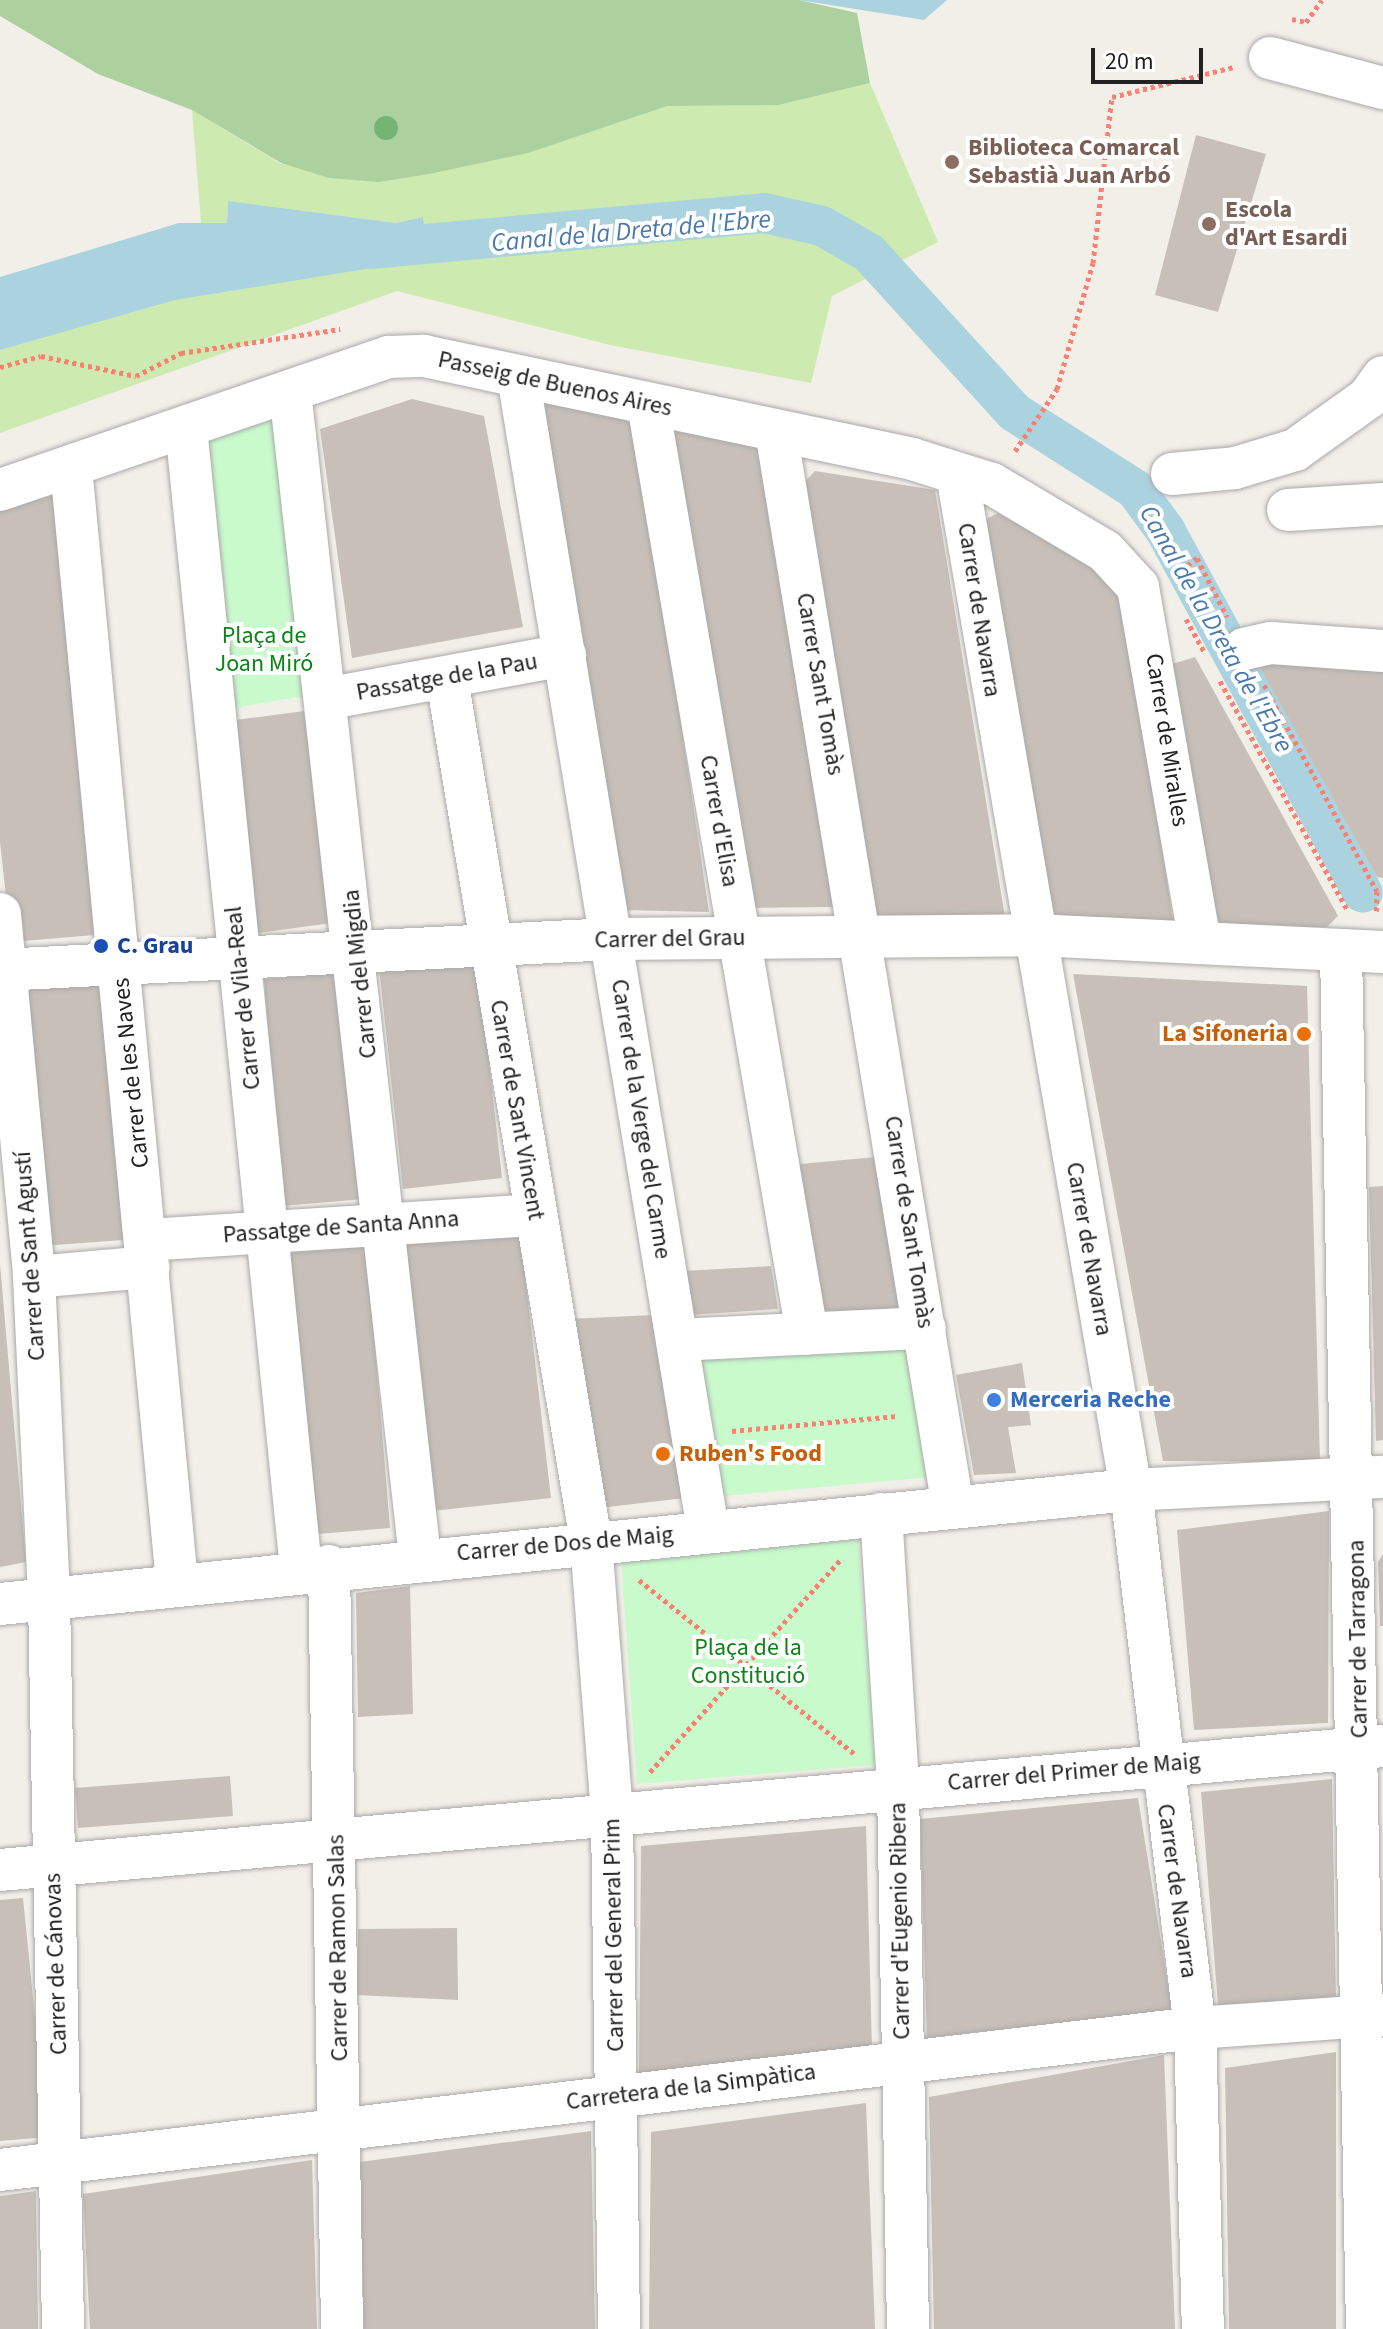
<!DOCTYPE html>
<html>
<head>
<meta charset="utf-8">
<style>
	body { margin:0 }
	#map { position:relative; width:1383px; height:2329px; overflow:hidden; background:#f2efe9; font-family:"Source Sans 3",sans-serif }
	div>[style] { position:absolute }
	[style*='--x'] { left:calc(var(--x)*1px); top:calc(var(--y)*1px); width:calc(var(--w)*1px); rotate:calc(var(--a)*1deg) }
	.grass>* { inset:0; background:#cdebb0 }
	.forest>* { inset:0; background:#add19e }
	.park>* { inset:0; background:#c8facc }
	.water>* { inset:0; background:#aad3df }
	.canal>* { height:40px; margin:-20px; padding:0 20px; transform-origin:20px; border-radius:20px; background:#aad3df }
	.building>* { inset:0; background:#c7bfb8 }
	.path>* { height:5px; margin-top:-2.5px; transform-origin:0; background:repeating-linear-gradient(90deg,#fa8072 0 4px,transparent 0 8px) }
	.roads { filter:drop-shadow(0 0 2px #a9a9a9) drop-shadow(0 0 2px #a9a9a9) }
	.minor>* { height:42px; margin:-21px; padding:0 21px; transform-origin:21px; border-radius:21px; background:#fff }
	.trees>* { width:24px; height:24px; margin:-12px; border-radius:50%; background:#74b475 }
	.dots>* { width:22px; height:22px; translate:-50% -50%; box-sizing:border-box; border:4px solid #fff; border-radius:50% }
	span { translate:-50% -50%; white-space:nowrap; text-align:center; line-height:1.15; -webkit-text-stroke:8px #fff; paint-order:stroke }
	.education-label { font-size:24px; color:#785e54; font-weight:700 }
	.left { translate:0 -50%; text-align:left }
	.street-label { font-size:24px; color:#222 }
	.park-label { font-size:24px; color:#0c8416 }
	.transit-label { font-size:24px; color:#164399; font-weight:700 }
	.food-label { font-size:24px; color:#c56008; font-weight:700 }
	.right { translate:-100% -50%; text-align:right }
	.shop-label { font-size:24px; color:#366cbe; font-weight:700 }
	.water-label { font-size:26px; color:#4a7aab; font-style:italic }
	.scale { position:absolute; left:1091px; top:48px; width:112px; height:36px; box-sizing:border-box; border:4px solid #222; border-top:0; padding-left:10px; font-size:24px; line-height:28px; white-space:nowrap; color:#222; -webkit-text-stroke:6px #fff; paint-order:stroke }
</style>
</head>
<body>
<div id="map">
	<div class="grass">
		<i style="clip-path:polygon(870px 83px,938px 242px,832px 296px,811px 383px,610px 345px,397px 291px,0 433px,0 350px,423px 217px,396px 223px,228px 202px,227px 223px,201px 223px,192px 110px,281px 164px,429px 174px,667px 106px,779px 105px)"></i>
	</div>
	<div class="forest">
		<i style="clip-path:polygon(0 0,799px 0,857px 13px,870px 83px,779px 105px,667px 106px,528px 153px,429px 174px,379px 182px,329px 178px,281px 163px,192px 110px,98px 74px,0 16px)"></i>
	</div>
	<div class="park">
		<i style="clip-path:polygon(279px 412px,312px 695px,227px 709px,200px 438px)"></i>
		<i style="clip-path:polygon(908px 1341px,931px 1477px,723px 1496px,700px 1356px)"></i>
		<i style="clip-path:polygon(858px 1540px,875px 1765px,637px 1784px,621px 1559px)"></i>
	</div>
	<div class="water">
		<i style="clip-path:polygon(799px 0,947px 0,924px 20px)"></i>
		<i style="clip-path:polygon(228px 201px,396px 223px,423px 217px,427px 259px,175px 300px,0 350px,0 277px,179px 223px,227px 223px)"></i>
	</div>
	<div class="canal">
		<i style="--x:370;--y:249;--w:396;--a:-5.2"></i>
		<i style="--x:764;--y:213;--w:59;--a:12.6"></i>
		<i style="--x:822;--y:226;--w:54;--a:29.9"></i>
		<i style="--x:869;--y:253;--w:215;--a:47.6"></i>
		<i style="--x:1014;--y:412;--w:143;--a:32.5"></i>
		<i style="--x:1135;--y:489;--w:51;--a:53.8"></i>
		<i style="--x:1165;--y:530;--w:413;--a:61.4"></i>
	</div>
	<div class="building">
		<i style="clip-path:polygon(1196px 135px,1266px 154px,1218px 312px,1155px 295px)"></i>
		<i style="clip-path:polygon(543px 396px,635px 416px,709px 912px,621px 910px)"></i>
		<i style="clip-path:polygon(412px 399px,484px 416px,523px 627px,352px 658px,320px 429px)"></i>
		<i style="clip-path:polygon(667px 424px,759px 441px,833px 907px,746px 908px)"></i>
		<i style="clip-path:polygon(815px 471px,935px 490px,1005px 917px,873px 919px,799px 488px)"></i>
		<i style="clip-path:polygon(57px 495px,95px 935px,11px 942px,0 842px,0 507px)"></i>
		<i style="clip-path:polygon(998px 513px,1122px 586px,1173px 921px,1047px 923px,980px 522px)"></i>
		<i style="clip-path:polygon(1195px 657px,1338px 916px,1327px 927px,1210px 929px,1169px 665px)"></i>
		<i style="clip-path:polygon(1256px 660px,1383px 672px,1383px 878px,1377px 877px)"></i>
		<i style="clip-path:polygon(304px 711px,332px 923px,250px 934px,221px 722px)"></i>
		<i style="clip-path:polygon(477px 956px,502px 1178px,403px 1189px,379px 967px)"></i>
		<i style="clip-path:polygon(346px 972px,364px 1199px,282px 1206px,264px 979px)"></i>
		<i style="clip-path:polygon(1073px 974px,1307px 986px,1320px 1462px,1163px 1461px)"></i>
		<i style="clip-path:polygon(104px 978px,123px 1240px,42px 1246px,22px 985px)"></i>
		<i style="clip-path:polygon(876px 1157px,904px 1319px,815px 1324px,789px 1165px)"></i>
		<i style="clip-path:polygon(1383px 1186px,1383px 1440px,1376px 1441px,1369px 1187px)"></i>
		<i style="clip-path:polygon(519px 1224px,551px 1498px,432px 1511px,402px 1237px)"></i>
		<i style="clip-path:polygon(366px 1239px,390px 1528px,306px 1535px,282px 1246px)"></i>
		<i style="clip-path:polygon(0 1264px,26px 1562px,0 1567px)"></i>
		<i style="clip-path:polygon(771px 1266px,778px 1309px,690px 1315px,683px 1271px)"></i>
		<i style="clip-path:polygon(655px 1315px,685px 1498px,599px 1508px,567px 1319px)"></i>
		<i style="clip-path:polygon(1022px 1363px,1031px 1425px,1008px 1427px,1016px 1473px,974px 1475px,956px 1375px)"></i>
		<i style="clip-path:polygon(1329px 1511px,1328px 1723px,1194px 1730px,1177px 1530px)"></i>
		<i style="clip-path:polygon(1383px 1554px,1383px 1626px,1380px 1626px,1378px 1562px)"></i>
		<i style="clip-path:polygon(410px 1586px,413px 1714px,358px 1717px,356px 1593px)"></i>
		<i style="clip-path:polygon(230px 1776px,233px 1816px,78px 1828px,75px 1788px)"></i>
		<i style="clip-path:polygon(1332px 1779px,1336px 2001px,1218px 2005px,1201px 1792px)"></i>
		<i style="clip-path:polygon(1138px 1798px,1172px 2010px,927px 2038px,920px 1819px)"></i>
		<i style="clip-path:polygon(866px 1826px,872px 2050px,639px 2073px,641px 1846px)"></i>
		<i style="clip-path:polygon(23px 1898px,47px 2137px,0 2141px,0 1900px)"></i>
		<i style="clip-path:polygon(457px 1928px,458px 2000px,357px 1995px,358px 1929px)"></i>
		<i style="clip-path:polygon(1336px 2052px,1336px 2329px,1229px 2329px,1225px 2068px)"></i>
		<i style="clip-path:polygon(1164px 2055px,1175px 2329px,934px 2329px,929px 2097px)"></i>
		<i style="clip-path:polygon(866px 2103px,875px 2329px,649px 2329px,651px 2132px)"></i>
		<i style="clip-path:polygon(591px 2131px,595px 2329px,364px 2329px,360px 2162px)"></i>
		<i style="clip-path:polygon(312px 2160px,317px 2329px,90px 2329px,83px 2194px)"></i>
		<i style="clip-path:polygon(36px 2191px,38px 2329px,0 2329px,0 2196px)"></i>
	</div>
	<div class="path">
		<i style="--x:1292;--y:19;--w:14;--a:12"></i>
		<i style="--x:1306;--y:22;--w:27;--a:-54"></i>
		<i style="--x:0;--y:367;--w:42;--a:-15"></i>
		<i style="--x:41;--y:356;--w:97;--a:11.9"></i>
		<i style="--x:136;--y:376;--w:51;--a:-27.1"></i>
		<i style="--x:181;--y:353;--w:161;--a:-8.6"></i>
		<i style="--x:1015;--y:451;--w:75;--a:-55.9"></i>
		<i style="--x:1057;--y:389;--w:131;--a:-74.1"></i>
		<i style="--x:1093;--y:263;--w:167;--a:-83.5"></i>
		<i style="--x:1112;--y:97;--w:126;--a:-13.8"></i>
		<i style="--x:1175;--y:575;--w:28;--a:-38"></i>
		<i style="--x:1197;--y:558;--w:66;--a:63"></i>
		<i style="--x:1186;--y:619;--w:38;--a:61"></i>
		<i style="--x:1220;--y:681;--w:263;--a:60.9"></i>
		<i style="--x:1264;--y:685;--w:235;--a:61.3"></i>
		<i style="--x:1377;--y:891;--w:23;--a:92"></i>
		<i style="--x:732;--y:1431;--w:166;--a:-5.2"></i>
		<i style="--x:639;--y:1580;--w:277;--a:38.9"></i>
		<i style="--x:650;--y:1772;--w:286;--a:-48.1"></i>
	</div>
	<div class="roads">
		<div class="minor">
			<i style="--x:1270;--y:58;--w:117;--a:14.9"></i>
			<i style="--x:518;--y:376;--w:1170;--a:80.65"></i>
			<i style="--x:290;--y:391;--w:1174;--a:83.64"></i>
			<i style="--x:648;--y:404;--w:943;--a:80.29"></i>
			<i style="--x:186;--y:427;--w:1148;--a:84.25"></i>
			<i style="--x:776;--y:431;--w:1090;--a:80.66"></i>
			<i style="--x:71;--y:467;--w:1121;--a:84.57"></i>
			<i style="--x:957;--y:474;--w:1031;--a:80.28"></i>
			<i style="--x:1131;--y:1490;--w:542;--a:83.22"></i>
			<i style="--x:1195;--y:2028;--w:301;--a:88.5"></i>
			<i style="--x:1172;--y:474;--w:63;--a:-5.4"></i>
			<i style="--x:1235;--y:468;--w:63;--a:-16.7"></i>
			<i style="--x:1295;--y:450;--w:90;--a:-35.5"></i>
			<i style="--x:1368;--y:398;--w:26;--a:-54"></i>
			<i style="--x:0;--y:490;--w:411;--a:-18.9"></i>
			<i style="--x:389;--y:357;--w:35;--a:-2"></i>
			<i style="--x:424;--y:356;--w:499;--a:11.9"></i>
			<i style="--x:912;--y:459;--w:84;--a:17.4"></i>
			<i style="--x:992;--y:484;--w:131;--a:30.7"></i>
			<i style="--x:1105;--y:551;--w:49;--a:47.5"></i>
			<i style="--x:1138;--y:587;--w:361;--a:80.1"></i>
			<i style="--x:1288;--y:510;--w:95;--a:-3.6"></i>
			<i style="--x:1244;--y:649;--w:28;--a:-13"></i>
			<i style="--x:1271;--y:643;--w:112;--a:4.1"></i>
			<i style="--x:447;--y:679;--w:874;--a:80.52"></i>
			<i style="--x:591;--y:1541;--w:275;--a:85.6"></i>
			<i style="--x:612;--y:1815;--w:514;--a:89.22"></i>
			<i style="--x:330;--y:698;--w:239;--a:-10.4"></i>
			<i style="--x:0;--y:914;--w:365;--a:84.6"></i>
			<i style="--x:34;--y:1277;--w:321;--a:87.3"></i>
			<i style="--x:49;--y:1598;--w:731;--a:88.9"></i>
			<i style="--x:1341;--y:950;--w:1379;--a:88.92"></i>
			<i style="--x:0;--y:970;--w:613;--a:-2.9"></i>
			<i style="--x:612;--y:939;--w:424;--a:-0.5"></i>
			<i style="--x:1036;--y:935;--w:347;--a:2.8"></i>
			<i style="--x:147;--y:1240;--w:388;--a:-3.7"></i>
			<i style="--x:34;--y:1277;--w:115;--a:-5"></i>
			<i style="--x:677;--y:1340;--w:248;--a:-2.8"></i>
			<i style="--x:881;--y:1514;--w:275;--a:86.4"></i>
			<i style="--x:898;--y:1788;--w:541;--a:88.94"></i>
			<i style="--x:329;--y:1566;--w:763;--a:89.02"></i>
			<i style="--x:0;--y:1604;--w:1137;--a:-5.76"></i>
			<i style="--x:1131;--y:1490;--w:252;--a:-3"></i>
			<i style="--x:0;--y:1870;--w:1389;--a:-5.12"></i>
			<i style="--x:0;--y:2170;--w:1203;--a:-6.78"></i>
			<i style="--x:1195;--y:2028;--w:188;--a:-4"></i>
		</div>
	</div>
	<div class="trees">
		<i style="left:386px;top:128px"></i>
	</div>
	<div class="dots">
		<i style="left:952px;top:162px;background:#8d6e63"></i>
		<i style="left:1209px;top:224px;background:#8d6e63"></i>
		<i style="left:101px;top:946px;background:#1a4fb4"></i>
		<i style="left:1304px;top:1034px;background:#e8710a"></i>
		<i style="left:994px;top:1400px;background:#3f7fe0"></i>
		<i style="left:663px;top:1454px;background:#e8710a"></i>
	</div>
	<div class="education-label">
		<span class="left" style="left:968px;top:162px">Biblioteca Comarcal<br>Sebastià Juan Arbó</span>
		<span class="left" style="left:1225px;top:224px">Escola<br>d'Art Esardi</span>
	</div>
	<div class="street-label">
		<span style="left:555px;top:384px;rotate:12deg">Passeig de Buenos Aires</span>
		<span style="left:979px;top:610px;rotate:81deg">Carrer de Navarra</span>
		<span style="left:447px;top:677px;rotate:-10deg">Passatge de la Pau</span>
		<span style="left:820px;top:684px;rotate:80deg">Carrer Sant Tomàs</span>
		<span style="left:1167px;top:740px;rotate:81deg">Carrer de Miralles</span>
		<span style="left:719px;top:821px;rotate:80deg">Carrer d'Elisa</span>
		<span style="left:670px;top:939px;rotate:-1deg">Carrer del Grau</span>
		<span style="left:360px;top:974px;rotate:-96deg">Carrer del Migdia</span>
		<span style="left:243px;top:998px;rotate:-96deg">Carrer de Vila-Real</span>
		<span style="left:131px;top:1073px;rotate:-96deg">Carrer de les Naves</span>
		<span style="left:517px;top:1110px;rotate:80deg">Carrer de Sant Vincent</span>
		<span style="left:641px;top:1119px;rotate:81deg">Carrer de la Verge del Carme</span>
		<span style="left:909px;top:1222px;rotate:81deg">Carrer de Sant Tomàs</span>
		<span style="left:341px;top:1227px;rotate:-4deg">Passatge de Santa Anna</span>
		<span style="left:1089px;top:1249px;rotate:80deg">Carrer de Navarra</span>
		<span style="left:30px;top:1256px;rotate:-94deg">Carrer de Sant Agustí</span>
		<span style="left:565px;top:1544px;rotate:-5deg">Carrer de Dos de Maig</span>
		<span style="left:1358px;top:1639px;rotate:-91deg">Carrer de Tarragona</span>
		<span style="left:1074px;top:1772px;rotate:-5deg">Carrer del Primer de Maig</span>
		<span style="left:1177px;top:1891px;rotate:82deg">Carrer de Navarra</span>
		<span style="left:900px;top:1921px;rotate:-91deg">Carrer d'Eugenio Ribera</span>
		<span style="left:614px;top:1935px;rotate:-91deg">Carrer del General Prim</span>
		<span style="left:338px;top:1948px;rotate:-91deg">Carrer de Ramon Salas</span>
		<span style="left:56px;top:1964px;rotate:-92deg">Carrer de Cánovas</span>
		<span style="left:691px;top:2087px;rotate:-7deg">Carretera de la Simpàtica</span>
	</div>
	<div class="park-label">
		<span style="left:264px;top:650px">Plaça de<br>Joan Miró</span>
		<span style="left:748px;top:1662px">Plaça de la<br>Constitució</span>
	</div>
	<div class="transit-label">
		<span class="left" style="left:117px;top:946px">C. Grau</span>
	</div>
	<div class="food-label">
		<span class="right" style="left:1288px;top:1034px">La Sifoneria</span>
		<span class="left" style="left:679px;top:1454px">Ruben's Food</span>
	</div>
	<div class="shop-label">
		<span class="left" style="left:1010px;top:1400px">Merceria Reche</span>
	</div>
	<div class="water-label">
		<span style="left:631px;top:231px;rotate:-5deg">Canal de la Dreta de l'Ebre</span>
		<span style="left:1216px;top:629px;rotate:60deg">Canal de la Dreta de l'Ebre</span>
	</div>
	<div class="scale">20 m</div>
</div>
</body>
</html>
